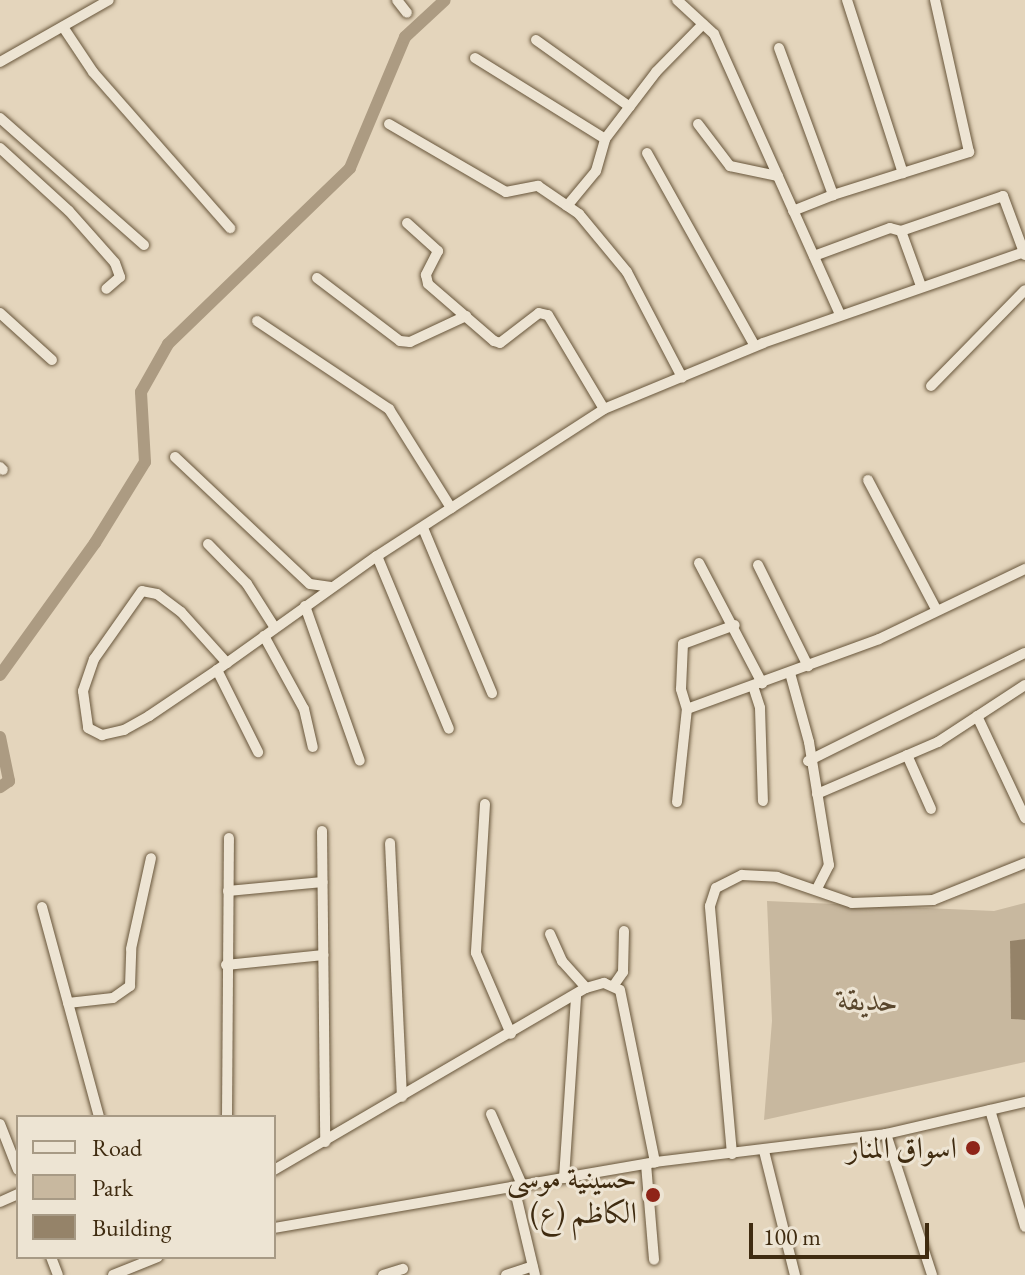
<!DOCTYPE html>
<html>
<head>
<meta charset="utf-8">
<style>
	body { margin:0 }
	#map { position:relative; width:1025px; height:1275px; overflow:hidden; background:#e4d5bc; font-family:"EB Garamond",Amiri,serif }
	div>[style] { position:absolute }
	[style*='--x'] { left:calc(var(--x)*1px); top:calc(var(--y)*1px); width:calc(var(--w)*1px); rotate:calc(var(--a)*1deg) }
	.green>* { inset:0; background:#c8b89f }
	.canal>* { height:12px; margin:-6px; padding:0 6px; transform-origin:6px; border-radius:6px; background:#ac9b82 }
	.building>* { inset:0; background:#958369 }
	.roads { filter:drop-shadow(0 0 2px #68563b) drop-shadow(0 0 2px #68563b) }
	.street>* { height:10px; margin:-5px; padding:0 5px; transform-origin:5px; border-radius:5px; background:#ede4d3 }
	.dots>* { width:22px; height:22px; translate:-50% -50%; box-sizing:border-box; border:4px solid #ede4d3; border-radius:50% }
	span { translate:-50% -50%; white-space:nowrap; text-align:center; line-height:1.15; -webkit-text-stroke:6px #ede4d3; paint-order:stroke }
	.park-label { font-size:30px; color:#5a472d; font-style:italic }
	.poi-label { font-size:30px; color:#3f2b10 }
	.right { translate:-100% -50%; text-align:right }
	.legend { position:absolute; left:16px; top:1115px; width:260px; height:144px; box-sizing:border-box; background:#ede4d3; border:2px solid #a79a85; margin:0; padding:10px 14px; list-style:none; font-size:24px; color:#3f2b10 }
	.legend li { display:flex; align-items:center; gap:16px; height:40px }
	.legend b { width:40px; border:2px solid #a79a85 }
	.scale { position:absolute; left:749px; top:1223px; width:180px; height:36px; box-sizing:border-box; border:4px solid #3f2b10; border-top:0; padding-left:10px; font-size:24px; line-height:28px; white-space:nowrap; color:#3f2b10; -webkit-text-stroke:6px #ede4d3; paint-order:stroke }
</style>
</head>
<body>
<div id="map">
	<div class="green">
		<i style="clip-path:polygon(767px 901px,994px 911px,1025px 903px,1025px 939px,1010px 942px,1011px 1019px,1025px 1020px,1025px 1062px,764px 1120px,772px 1021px)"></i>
	</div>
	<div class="canal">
		<i style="--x:0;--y:675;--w:163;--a:-54.3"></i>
		<i style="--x:95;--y:543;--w:95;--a:-58.3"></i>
		<i style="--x:145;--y:462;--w:70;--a:-93.3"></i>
		<i style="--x:141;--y:392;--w:55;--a:-60.6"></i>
		<i style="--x:168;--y:344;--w:253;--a:-44"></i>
		<i style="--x:350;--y:168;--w:142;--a:-67.2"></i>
		<i style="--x:405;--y:37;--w:54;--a:-42.8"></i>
		<i style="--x:0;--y:737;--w:45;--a:78.4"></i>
		<i style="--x:9;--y:781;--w:11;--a:146"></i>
	</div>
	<div class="building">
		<i style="clip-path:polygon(1025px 939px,1025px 1020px,1011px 1019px,1010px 941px)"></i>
	</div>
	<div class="roads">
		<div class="street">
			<i style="--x:397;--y:0;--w:16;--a:52"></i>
			<i style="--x:677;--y:0;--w:50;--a:42.6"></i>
			<i style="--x:714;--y:34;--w:308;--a:65.8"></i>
			<i style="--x:847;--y:0;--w:182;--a:72.1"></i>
			<i style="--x:63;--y:27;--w:54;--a:56.3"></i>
			<i style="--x:93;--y:72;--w:208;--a:48.7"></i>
			<i style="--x:536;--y:40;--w:115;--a:35.5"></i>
			<i style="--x:779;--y:48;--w:157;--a:69.8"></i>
			<i style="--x:833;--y:195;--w:43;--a:158.2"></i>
			<i style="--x:475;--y:58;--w:153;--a:31.9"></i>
			<i style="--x:0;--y:62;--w:125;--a:-29.6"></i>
			<i style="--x:0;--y:118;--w:192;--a:41.4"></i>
			<i style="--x:389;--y:124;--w:135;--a:30.2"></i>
			<i style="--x:506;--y:192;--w:33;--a:-11"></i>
			<i style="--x:538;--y:186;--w:50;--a:34.3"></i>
			<i style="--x:579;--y:214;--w:75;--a:50.4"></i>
			<i style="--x:627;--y:272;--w:119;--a:62.4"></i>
			<i style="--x:698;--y:124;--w:53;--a:52.7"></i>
			<i style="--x:730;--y:166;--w:49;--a:11.8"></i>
			<i style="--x:0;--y:148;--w:93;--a:42.4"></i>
			<i style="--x:69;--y:211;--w:69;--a:48.5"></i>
			<i style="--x:115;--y:263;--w:15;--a:70"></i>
			<i style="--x:120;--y:277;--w:18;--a:139"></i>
			<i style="--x:647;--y:153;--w:221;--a:60.8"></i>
			<i style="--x:833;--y:195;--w:143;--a:-17.5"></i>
			<i style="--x:969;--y:152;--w:156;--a:-102.6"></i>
			<i style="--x:567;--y:206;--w:45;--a:-50.4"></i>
			<i style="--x:596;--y:171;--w:33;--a:-74"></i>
			<i style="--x:605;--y:139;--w:84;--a:-52.7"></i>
			<i style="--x:656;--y:72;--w:67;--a:-45.6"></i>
			<i style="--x:407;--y:223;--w:42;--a:42.1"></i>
			<i style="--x:438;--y:251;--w:27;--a:117"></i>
			<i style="--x:426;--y:275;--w:9;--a:77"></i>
			<i style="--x:428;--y:284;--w:87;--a:40.8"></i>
			<i style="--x:494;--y:341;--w:6;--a:18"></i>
			<i style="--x:500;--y:343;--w:49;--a:-37.6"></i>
			<i style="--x:539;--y:313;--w:9;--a:13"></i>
			<i style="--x:548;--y:315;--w:109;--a:59.2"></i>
			<i style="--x:901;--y:231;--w:108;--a:-18.9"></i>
			<i style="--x:1003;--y:196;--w:63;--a:69.6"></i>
			<i style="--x:814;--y:256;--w:81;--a:-20.2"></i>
			<i style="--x:890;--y:228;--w:11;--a:15"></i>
			<i style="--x:901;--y:231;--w:59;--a:70"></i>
			<i style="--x:317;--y:278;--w:104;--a:37.2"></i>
			<i style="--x:400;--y:341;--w:10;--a:6"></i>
			<i style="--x:410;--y:342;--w:62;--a:-24.9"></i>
			<i style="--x:0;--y:313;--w:70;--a:42.1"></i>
			<i style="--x:257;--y:321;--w:159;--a:33.7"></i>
			<i style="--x:389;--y:409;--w:117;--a:57.9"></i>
			<i style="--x:931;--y:386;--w:134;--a:-45.6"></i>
			<i style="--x:175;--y:457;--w:185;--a:43.3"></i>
			<i style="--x:310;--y:584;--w:21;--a:8"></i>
			<i style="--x:0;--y:467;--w:4;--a:45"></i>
			<i style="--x:868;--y:480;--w:146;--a:62.2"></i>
			<i style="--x:423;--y:528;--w:179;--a:67.3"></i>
			<i style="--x:208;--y:544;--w:56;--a:45.7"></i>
			<i style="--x:247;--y:584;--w:52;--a:57.5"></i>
			<i style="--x:377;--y:556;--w:187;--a:67.4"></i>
			<i style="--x:699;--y:563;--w:136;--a:62.3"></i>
			<i style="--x:758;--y:565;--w:113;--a:63.7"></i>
			<i style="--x:305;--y:606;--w:164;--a:70.5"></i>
			<i style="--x:264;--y:636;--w:83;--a:61.3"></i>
			<i style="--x:304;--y:709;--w:39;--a:77"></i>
			<i style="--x:227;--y:663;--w:69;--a:-132"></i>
			<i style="--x:181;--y:612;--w:30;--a:-143"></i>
			<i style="--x:157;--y:594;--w:15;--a:-169"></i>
			<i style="--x:142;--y:591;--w:83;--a:125.2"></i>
			<i style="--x:94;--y:659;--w:34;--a:109"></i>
			<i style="--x:83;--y:691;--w:37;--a:82"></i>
			<i style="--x:88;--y:728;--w:16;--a:27"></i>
			<i style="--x:102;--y:735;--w:23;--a:-13"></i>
			<i style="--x:124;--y:730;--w:29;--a:-29"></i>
			<i style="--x:149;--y:716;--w:82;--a:-34.1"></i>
			<i style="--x:217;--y:670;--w:196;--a:-35.5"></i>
			<i style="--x:377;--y:556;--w:270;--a:-32.9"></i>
			<i style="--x:604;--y:409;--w:172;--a:-22.5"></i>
			<i style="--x:763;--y:343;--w:277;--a:-19.2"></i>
			<i style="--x:217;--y:670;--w:92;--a:63.4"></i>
			<i style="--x:790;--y:673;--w:72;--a:74.6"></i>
			<i style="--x:809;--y:742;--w:125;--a:80.8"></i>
			<i style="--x:829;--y:865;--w:28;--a:117"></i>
			<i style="--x:753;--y:686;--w:23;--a:72"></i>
			<i style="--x:760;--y:708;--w:93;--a:88.2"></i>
			<i style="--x:687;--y:709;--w:21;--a:-107"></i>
			<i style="--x:681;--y:689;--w:45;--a:-87.5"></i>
			<i style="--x:683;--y:644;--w:55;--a:-20.1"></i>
			<i style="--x:977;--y:716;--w:113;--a:64.8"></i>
			<i style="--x:907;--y:755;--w:59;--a:66"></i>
			<i style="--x:808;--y:761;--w:242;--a:-26.5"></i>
			<i style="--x:817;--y:794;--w:132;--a:-23.3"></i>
			<i style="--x:938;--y:742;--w:104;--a:-33.2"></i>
			<i style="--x:677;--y:802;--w:94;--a:-83.9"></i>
			<i style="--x:687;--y:709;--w:204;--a:-20"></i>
			<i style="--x:879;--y:639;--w:162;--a:-25.6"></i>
			<i style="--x:485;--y:804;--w:149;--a:93.5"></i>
			<i style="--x:476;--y:953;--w:88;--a:66.6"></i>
			<i style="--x:322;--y:831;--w:311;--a:89.4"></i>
			<i style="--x:390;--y:843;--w:254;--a:87.3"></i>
			<i style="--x:228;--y:891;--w:95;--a:-5.4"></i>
			<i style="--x:42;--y:907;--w:218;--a:74.8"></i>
			<i style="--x:550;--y:934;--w:30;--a:66"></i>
			<i style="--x:562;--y:961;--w:36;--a:48"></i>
			<i style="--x:226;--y:965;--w:98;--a:-5.9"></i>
			<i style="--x:614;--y:985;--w:16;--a:-55"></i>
			<i style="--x:623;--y:972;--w:41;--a:-88.6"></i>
			<i style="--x:68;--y:1003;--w:45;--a:-6.3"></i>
			<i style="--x:113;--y:998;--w:21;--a:-35"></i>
			<i style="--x:130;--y:986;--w:37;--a:-88"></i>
			<i style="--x:131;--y:949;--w:93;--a:-77.6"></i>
			<i style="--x:990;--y:1110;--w:122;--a:73.3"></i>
			<i style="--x:491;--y:1114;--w:77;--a:66.4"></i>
			<i style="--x:227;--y:1117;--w:279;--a:-89.6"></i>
			<i style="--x:0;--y:1124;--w:49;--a:68.6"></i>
			<i style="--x:886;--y:1134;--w:148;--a:71.9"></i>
			<i style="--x:764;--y:1151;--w:128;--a:76"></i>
			<i style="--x:732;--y:1154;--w:249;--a:-95.1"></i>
			<i style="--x:710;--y:906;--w:19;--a:-72"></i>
			<i style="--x:716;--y:888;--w:29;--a:-27"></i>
			<i style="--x:742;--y:875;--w:35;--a:3"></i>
			<i style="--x:777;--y:877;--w:79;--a:19.1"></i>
			<i style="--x:852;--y:903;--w:81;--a:-2.1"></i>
			<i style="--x:933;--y:900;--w:99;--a:-21.9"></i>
			<i style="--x:646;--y:1164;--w:96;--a:85.2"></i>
			<i style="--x:274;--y:1170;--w:361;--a:-30.3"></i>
			<i style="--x:586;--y:988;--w:19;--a:-16"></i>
			<i style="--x:604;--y:983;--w:17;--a:24"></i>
			<i style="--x:620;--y:990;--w:176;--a:78.5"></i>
			<i style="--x:564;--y:1178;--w:182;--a:-86.2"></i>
			<i style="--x:514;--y:1187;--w:90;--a:76.6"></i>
			<i style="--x:0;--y:1202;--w:20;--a:-24"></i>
			<i style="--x:274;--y:1228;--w:387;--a:-9.8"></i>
			<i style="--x:655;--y:1162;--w:233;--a:-6.9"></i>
			<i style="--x:886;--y:1134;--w:143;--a:-13"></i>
			<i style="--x:51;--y:1257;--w:19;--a:69"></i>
			<i style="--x:113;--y:1275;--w:48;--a:-21.8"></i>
			<i style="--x:383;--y:1275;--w:21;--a:-17"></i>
			<i style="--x:506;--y:1275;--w:28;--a:-18"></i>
		</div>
	</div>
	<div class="dots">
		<i style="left:973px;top:1148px;background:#8f2418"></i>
		<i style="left:653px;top:1195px;background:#8f2418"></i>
	</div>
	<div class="park-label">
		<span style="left:868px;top:1000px">حديقة</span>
	</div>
	<div class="poi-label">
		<span class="right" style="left:957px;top:1148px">اسواق المنار</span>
		<span class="right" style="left:637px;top:1195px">حسينية موسى<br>الكاظم (ع)</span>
	</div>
	<ul class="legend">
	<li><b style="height:10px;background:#ede4d3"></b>Road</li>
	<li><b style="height:22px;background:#c8b89f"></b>Park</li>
	<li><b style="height:22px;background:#958369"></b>Building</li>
	</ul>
	<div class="scale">100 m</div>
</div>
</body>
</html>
